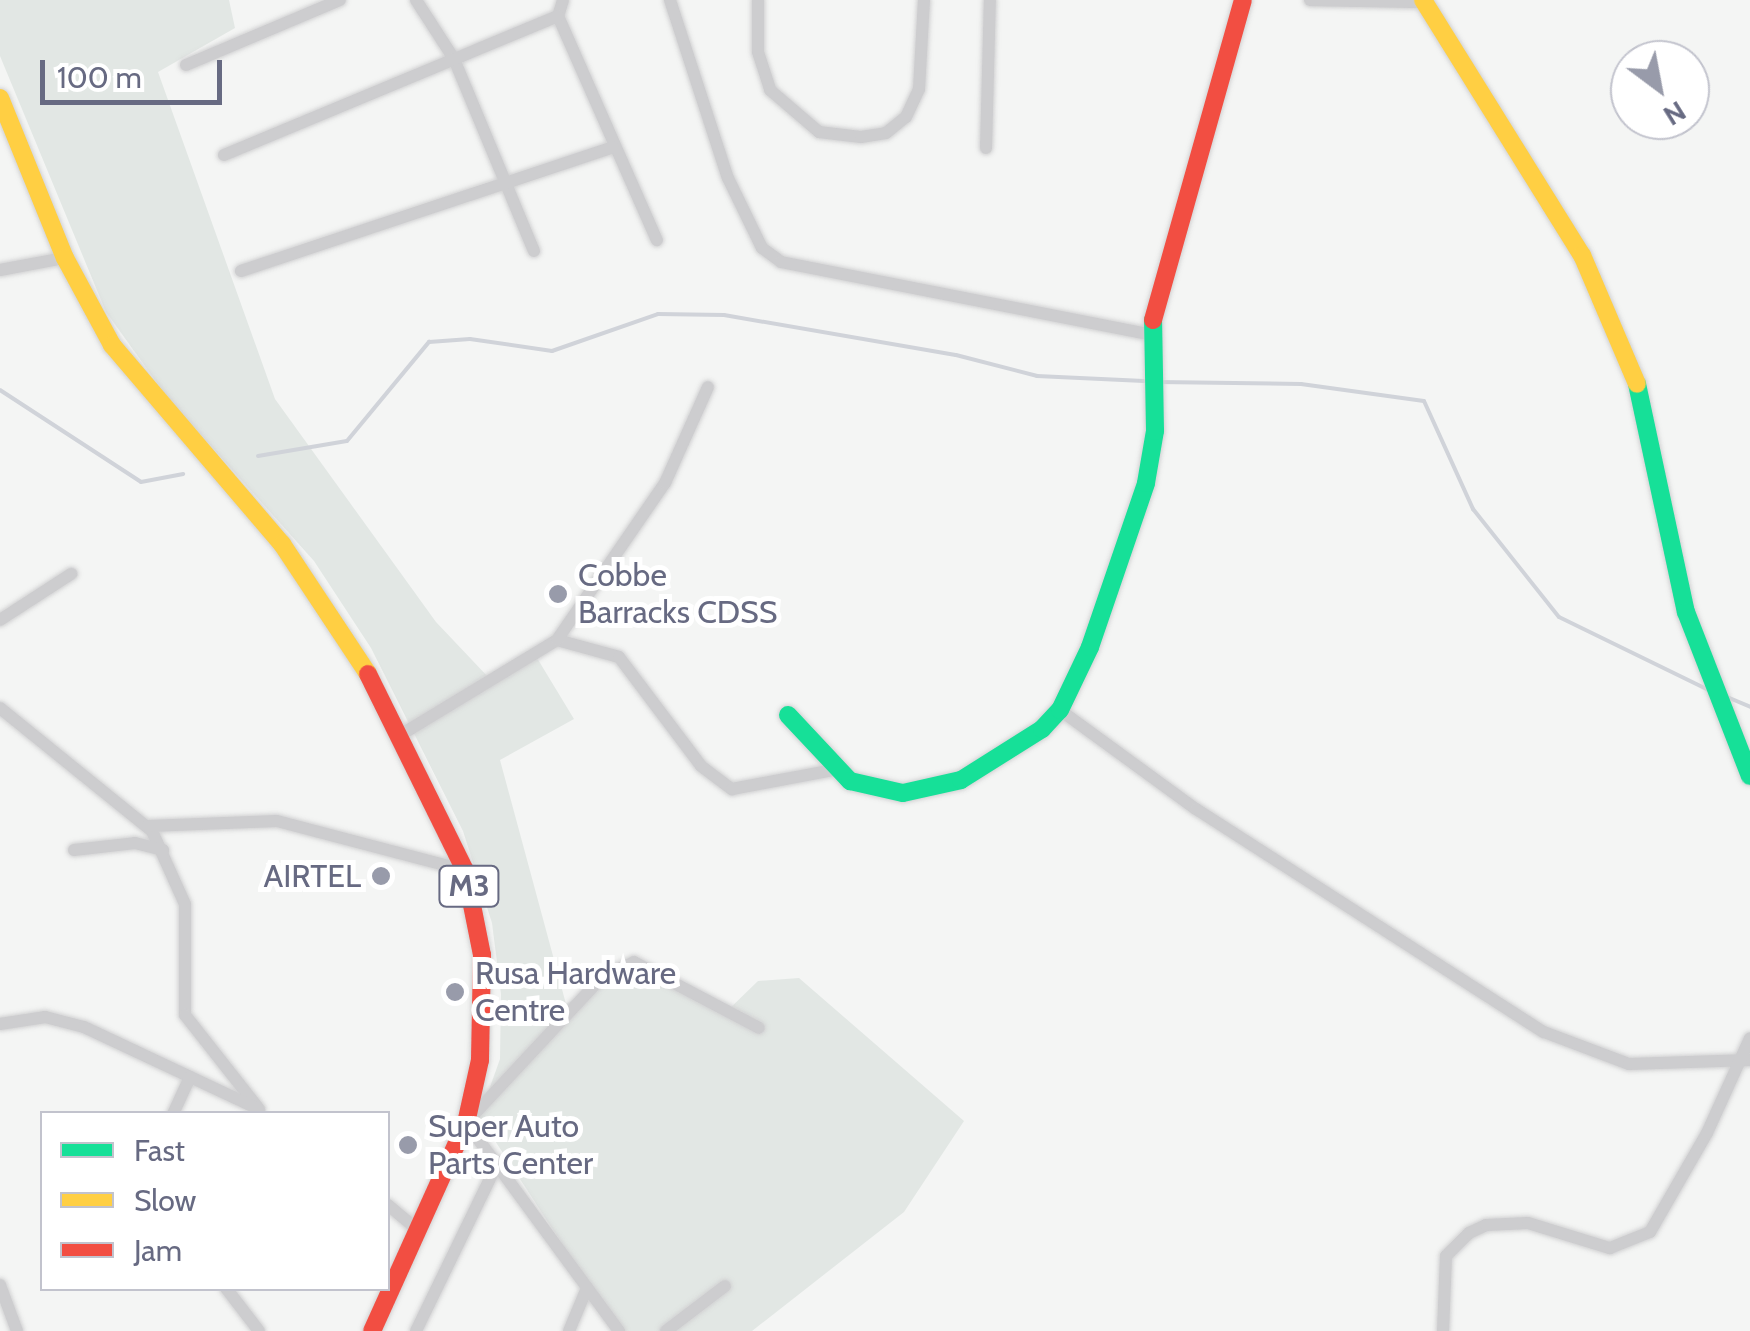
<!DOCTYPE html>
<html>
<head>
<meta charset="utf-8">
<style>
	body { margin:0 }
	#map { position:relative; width:1750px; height:1331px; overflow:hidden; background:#f4f5f4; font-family:Cabin,sans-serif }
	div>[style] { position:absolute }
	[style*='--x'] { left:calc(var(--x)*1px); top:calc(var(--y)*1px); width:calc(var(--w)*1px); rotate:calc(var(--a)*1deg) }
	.green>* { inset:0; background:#e2e7e4 }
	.stream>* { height:4px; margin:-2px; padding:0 2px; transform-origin:2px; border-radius:2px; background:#d0d3d9 }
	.roads { filter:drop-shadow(0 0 2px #d2d2d3) drop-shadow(0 0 2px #d2d2d3) }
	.street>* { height:12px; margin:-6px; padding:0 6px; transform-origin:6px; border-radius:6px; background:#cdcdcf }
	.fast>* { height:18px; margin:-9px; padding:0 9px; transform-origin:9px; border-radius:9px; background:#16e098 }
	.slow>* { height:18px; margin:-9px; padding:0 9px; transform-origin:9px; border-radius:9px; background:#ffcf43 }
	.jam>* { height:18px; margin:-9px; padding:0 9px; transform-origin:9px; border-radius:9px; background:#f24e42 }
	.dots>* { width:28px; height:28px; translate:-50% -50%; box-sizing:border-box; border:5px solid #fff; border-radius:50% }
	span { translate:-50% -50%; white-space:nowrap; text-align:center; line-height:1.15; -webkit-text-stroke:10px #fff; paint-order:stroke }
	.shield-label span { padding:2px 8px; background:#fff; border:2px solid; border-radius:8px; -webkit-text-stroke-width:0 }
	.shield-label { font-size:30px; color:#676a82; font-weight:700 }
	.poi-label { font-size:32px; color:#676a82 }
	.left { translate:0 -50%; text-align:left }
	.right { translate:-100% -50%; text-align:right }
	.legend { position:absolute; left:40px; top:1111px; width:350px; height:180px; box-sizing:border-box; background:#fff; border:2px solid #c2c3cd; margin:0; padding:12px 18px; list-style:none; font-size:30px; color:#676a82 }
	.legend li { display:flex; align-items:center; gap:20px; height:50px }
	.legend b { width:50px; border:2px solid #c2c3cd }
	.north { position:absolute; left:1610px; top:40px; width:100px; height:100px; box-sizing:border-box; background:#fff; border:2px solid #c2c3cd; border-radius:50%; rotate:148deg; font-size:28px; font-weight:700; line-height:40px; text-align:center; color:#676a82 }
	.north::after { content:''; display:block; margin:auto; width:35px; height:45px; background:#989baa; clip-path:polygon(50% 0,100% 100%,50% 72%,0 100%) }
	.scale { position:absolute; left:40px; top:60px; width:182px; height:45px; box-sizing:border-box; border:5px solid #676a82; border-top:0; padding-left:12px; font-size:30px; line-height:35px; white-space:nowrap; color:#676a82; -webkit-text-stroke:8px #fff; paint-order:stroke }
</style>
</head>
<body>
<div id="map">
	<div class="green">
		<i style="clip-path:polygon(0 0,229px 0,235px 28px,158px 72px,275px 399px,436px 622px,490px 679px,534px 653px,574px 719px,500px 760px,566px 1004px,634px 962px,726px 1012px,758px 981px,799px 978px,964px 1121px,904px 1212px,752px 1331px,619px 1331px,486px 1127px,466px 1123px,480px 1115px,500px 1059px,501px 994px,492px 923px,463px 831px,371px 648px,314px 561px,168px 398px,106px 312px,0 56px)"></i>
	</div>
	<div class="stream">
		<i style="--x:1158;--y:382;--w:143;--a:0.8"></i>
		<i style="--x:1301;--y:384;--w:124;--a:7.9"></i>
		<i style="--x:1424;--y:401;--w:119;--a:65.6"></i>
		<i style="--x:1473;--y:509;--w:138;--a:51.5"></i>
		<i style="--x:1559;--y:617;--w:167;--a:26"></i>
		<i style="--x:0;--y:390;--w:168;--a:33.1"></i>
		<i style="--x:141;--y:482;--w:43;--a:-10.8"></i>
		<i style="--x:258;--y:456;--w:90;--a:-9.6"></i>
		<i style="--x:347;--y:441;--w:129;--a:-50.4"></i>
		<i style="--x:429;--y:342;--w:41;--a:-4.2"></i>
		<i style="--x:470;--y:339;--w:83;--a:8.3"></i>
		<i style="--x:552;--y:351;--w:112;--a:-19.2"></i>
		<i style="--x:658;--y:314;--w:66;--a:0.9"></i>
		<i style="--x:724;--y:315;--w:235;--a:9.8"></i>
		<i style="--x:956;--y:355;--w:84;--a:14.5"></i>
		<i style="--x:1037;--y:376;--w:107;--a:2.7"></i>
		<i style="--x:1727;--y:697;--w:25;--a:23"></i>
	</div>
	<div class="roads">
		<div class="street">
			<i style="--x:416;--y:0;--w:70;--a:57.2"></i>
			<i style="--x:454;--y:59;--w:208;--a:67.4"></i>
			<i style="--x:563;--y:0;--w:17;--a:107"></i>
			<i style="--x:558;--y:16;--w:245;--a:66.2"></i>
			<i style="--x:670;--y:0;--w:187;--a:72"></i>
			<i style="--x:728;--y:178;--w:78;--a:64.1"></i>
			<i style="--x:762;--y:248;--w:24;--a:36"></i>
			<i style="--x:781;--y:262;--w:375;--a:11.1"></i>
			<i style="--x:758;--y:0;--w:52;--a:90"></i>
			<i style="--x:758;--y:52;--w:40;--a:72"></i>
			<i style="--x:770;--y:90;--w:65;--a:40.6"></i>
			<i style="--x:819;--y:132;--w:42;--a:6.8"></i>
			<i style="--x:861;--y:137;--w:25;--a:-9"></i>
			<i style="--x:886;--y:133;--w:26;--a:-39"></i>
			<i style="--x:906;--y:117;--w:31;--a:-65"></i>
			<i style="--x:919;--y:89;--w:89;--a:-86.8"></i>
			<i style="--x:1310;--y:0;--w:109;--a:1.1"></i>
			<i style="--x:186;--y:65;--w:167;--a:-22.9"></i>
			<i style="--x:986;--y:148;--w:148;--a:-88.5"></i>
			<i style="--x:224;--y:155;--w:362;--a:-22.6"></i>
			<i style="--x:0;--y:270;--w:66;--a:-10.5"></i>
			<i style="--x:241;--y:271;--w:392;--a:-18.4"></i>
			<i style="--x:0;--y:620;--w:85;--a:-32.9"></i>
			<i style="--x:557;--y:640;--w:64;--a:15.3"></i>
			<i style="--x:619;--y:657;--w:136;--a:53"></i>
			<i style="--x:701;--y:766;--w:39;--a:37"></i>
			<i style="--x:732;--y:789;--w:104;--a:-10.6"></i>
			<i style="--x:0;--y:708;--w:196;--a:39"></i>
			<i style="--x:152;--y:831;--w:80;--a:65.7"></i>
			<i style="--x:185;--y:904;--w:111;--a:90"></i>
			<i style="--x:185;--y:1015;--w:120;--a:51.8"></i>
			<i style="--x:1060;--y:710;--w:168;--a:36.1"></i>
			<i style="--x:1196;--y:809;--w:413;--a:32.7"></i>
			<i style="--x:1544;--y:1032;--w:91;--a:20.6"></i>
			<i style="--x:1629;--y:1064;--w:121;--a:-1.9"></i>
			<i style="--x:402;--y:734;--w:181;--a:-31.2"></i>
			<i style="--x:557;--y:640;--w:191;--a:-55.5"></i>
			<i style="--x:665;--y:483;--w:105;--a:-65.9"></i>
			<i style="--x:148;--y:826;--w:129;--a:-2.2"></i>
			<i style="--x:277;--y:821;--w:193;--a:14.7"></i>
			<i style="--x:74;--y:850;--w:61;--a:-6.5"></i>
			<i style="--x:135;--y:843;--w:29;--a:14"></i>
			<i style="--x:0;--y:1024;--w:46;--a:-8.8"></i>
			<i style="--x:45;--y:1017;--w:40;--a:14.4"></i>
			<i style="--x:84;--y:1027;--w:186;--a:25.2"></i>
			<i style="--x:173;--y:1114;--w:41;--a:-65.3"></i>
			<i style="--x:388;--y:1205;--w:39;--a:40"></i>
			<i style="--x:0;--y:1285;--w:49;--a:69.7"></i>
			<i style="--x:226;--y:1288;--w:54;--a:52.5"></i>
			<i style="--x:416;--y:1331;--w:188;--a:-64.1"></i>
			<i style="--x:569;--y:1331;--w:47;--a:-67.3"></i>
			<i style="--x:619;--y:1331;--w:258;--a:-126.3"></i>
			<i style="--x:466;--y:1123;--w:201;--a:-47"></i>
			<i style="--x:603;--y:976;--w:34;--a:-24"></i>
			<i style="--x:634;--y:962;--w:141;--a:27.8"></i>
			<i style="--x:666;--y:1331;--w:74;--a:-37.3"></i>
			<i style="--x:1443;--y:1331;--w:75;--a:-87.7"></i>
			<i style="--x:1446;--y:1256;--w:33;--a:-45"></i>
			<i style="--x:1469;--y:1233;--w:19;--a:-25"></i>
			<i style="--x:1486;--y:1225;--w:42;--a:-2.7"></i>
			<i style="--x:1528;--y:1223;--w:86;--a:17"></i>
			<i style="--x:1610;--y:1248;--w:43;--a:-21.8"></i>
			<i style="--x:1650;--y:1232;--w:114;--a:-60.1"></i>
			<i style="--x:1707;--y:1133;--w:104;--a:-65.6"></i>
		</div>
		<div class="fast">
			<i style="--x:1637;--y:384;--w:233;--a:77.9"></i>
			<i style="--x:1686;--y:612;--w:176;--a:68.7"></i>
			<i style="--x:788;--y:715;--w:91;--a:46.8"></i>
			<i style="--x:850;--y:781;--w:54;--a:12.8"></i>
			<i style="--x:903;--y:793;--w:59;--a:-12.6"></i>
			<i style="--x:961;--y:780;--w:96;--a:-32.2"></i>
			<i style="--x:1042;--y:729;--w:26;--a:-47"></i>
			<i style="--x:1060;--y:710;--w:70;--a:-64.5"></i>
			<i style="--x:1090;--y:647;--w:173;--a:-71.1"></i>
			<i style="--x:1146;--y:483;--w:53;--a:-80.2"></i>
			<i style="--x:1155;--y:431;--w:111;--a:-91"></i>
		</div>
		<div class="slow">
			<i style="--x:1423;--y:0;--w:301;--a:58.1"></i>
			<i style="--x:1582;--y:255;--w:140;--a:66.9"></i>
			<i style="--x:0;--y:98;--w:173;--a:67.9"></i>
			<i style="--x:65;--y:258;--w:99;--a:61.6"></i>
			<i style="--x:112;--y:345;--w:262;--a:49.5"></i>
			<i style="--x:282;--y:544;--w:156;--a:56.5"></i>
		</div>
		<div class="jam">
			<i style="--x:1153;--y:320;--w:332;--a:-74.3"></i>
			<i style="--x:368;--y:674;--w:219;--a:63.7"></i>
			<i style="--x:465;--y:870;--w:87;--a:78.7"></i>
			<i style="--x:482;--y:955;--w:105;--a:91.1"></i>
			<i style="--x:480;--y:1060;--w:65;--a:102.5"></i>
			<i style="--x:466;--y:1123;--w:228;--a:114.3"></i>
		</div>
	</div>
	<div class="dots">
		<i style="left:558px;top:594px;background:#989baa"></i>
		<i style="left:381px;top:876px;background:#989baa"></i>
		<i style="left:455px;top:992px;background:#989baa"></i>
		<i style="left:408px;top:1145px;background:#989baa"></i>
	</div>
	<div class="shield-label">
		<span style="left:469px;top:886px">M3</span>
	</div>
	<div class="poi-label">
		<span class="left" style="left:578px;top:594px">Cobbe<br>Barracks CDSS</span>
		<span class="right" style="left:361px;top:876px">AIRTEL</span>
		<span class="left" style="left:475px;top:992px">Rusa Hardware<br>Centre</span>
		<span class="left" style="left:428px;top:1145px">Super Auto<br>Parts Center</span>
	</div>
	<ul class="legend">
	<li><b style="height:12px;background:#16e098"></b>Fast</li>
	<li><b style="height:12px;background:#ffcf43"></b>Slow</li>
	<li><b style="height:12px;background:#f24e42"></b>Jam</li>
	</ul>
	<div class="north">N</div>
	<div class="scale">100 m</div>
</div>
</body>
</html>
